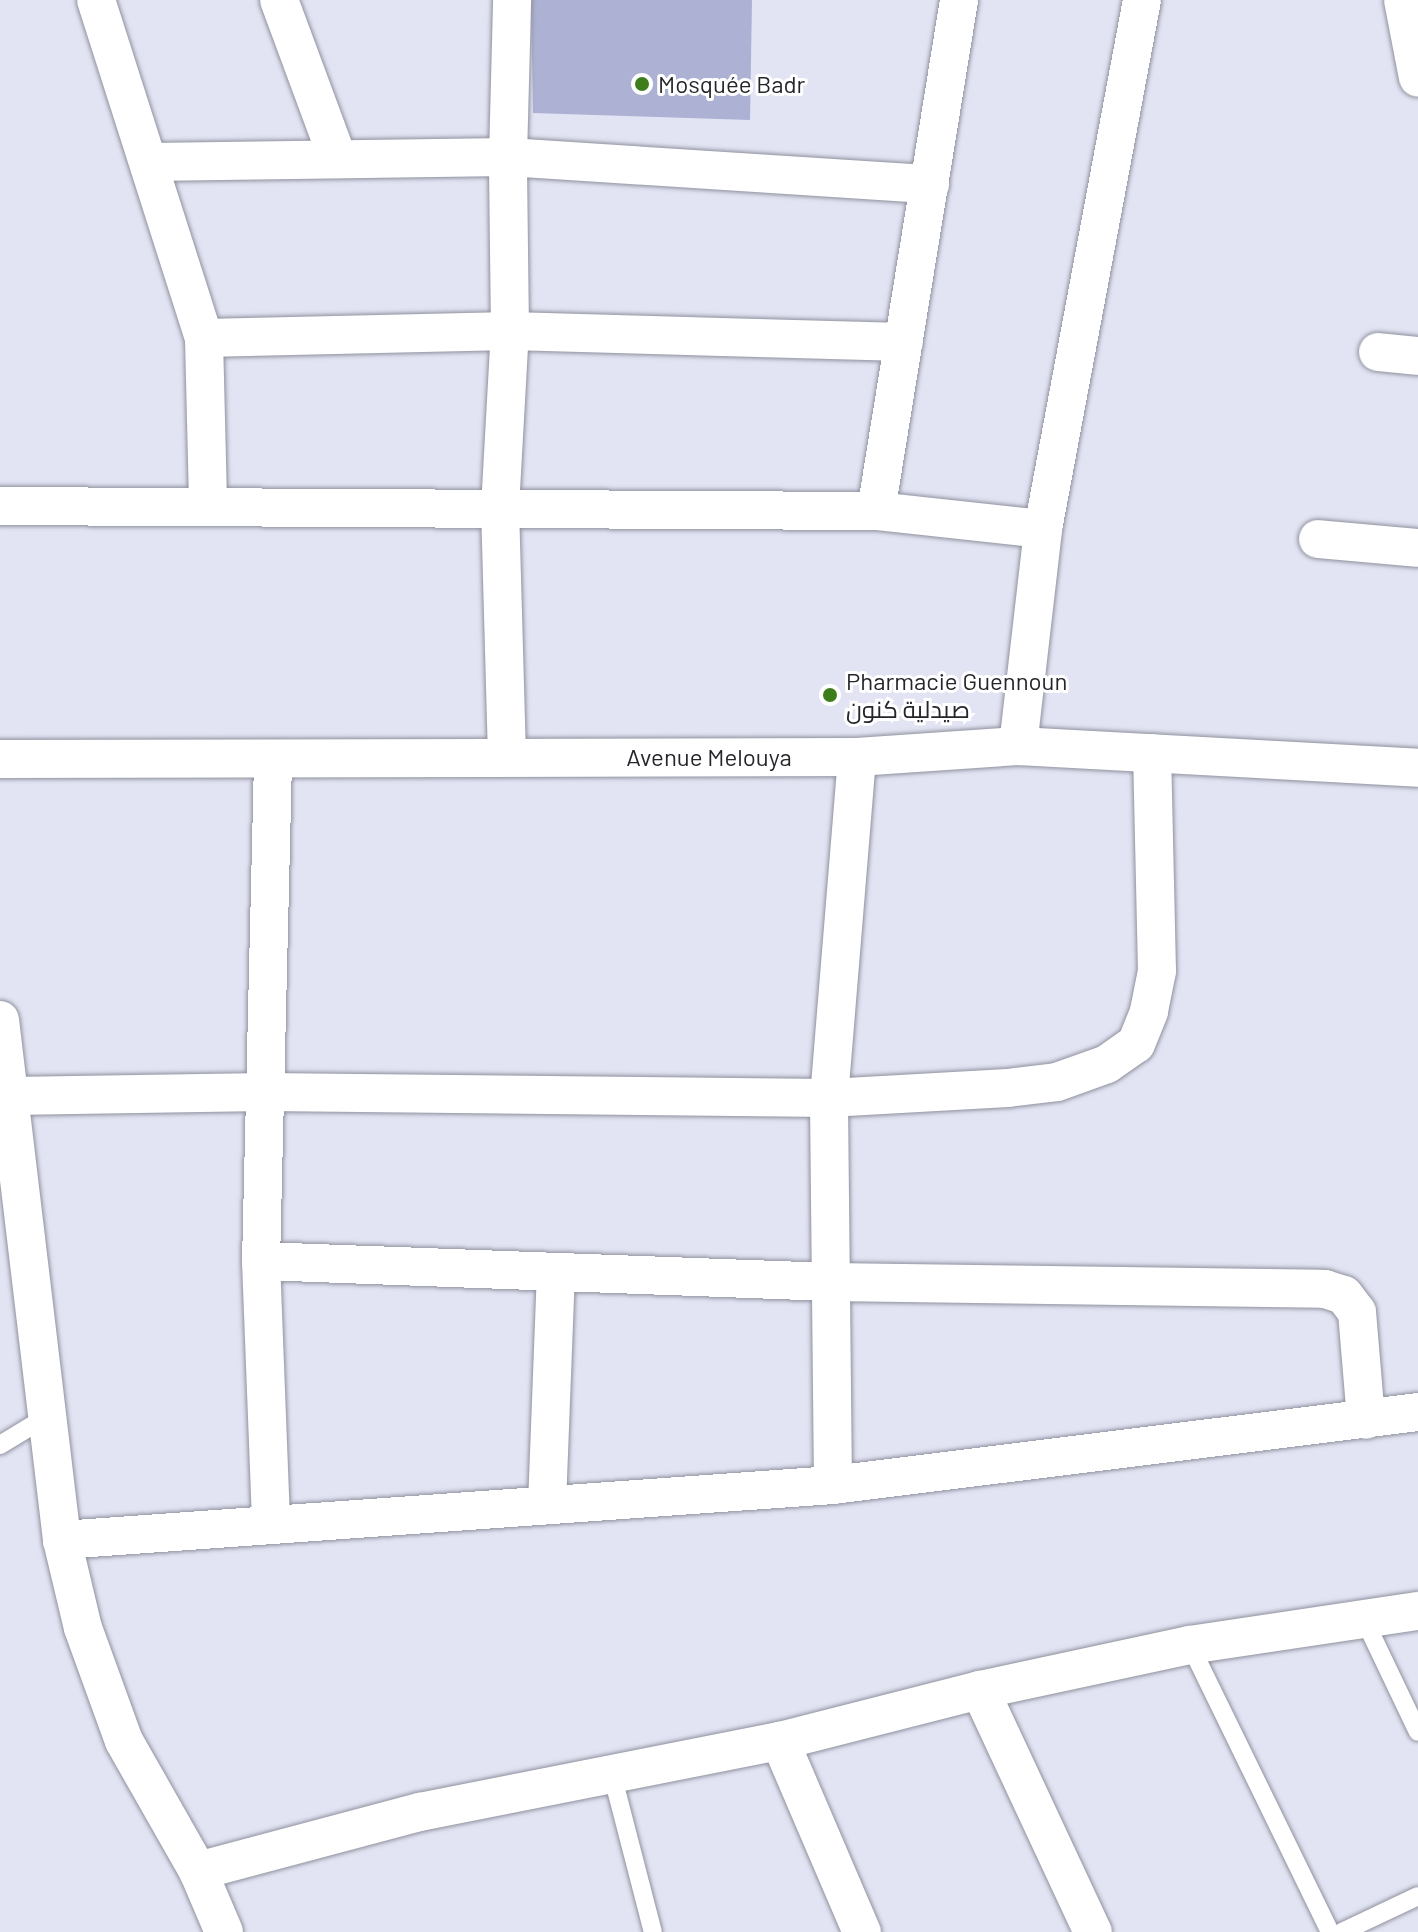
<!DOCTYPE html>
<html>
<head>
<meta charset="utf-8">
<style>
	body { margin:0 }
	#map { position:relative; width:1418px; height:1932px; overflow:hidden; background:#e2e4f3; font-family:Barlow,Cairo,sans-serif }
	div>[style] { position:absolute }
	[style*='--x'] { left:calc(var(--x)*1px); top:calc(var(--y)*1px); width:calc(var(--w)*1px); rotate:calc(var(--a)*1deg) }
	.building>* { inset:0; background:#adb1d3 }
	.roads { filter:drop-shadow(0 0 2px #8f919e) drop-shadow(0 0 2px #8f919e) }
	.lane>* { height:18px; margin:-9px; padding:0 9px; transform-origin:9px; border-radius:9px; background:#fff }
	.street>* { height:38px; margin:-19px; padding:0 19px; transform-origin:19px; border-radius:19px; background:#fff }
	.dots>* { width:22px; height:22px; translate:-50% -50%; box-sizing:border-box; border:4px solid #fff; border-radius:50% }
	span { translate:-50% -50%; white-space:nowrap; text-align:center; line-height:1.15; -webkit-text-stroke:6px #fff; paint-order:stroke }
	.poi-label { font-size:24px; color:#25262b }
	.left { translate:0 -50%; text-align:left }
	.street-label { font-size:24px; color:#25262b }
</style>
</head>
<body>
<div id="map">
	<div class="building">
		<i style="clip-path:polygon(531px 0,752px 0,750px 120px,533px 113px)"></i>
	</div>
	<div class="roads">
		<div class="lane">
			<i style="--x:0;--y:1445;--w:54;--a:-31.3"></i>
			<i style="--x:1364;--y:1619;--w:125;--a:64.5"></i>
			<i style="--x:1190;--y:1645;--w:319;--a:64"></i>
			<i style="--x:612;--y:1774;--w:163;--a:75.5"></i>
			<i style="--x:1342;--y:1932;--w:84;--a:-25.3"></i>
		</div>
		<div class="street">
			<i style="--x:96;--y:0;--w:355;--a:72.3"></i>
			<i style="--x:204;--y:338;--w:168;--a:88.6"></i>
			<i style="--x:279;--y:0;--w:167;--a:69.7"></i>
			<i style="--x:1403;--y:0;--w:79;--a:79.1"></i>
			<i style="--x:149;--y:162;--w:359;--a:-0.8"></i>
			<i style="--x:508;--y:157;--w:423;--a:3.7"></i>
			<i style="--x:204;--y:338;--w:306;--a:-1.3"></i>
			<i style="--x:510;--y:331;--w:394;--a:1.6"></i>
			<i style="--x:1378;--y:352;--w:40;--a:5.7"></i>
			<i style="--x:0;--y:506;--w:876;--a:0.33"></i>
			<i style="--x:876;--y:511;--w:168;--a:6.2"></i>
			<i style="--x:876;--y:511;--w:518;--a:-80.77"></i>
			<i style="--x:1318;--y:539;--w:100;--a:5.1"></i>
			<i style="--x:1018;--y:746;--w:218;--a:-83.4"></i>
			<i style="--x:1043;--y:529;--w:538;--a:-79.4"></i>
			<i style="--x:507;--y:757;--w:249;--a:-91.6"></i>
			<i style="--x:500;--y:508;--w:177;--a:-86.8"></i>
			<i style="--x:510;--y:331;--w:174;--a:-90.7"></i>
			<i style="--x:508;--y:157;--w:157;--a:-88.5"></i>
			<i style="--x:0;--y:759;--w:857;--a:-0.13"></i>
			<i style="--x:857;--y:757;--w:161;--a:-3.9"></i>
			<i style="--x:1018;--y:746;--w:401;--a:3.1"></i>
			<i style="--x:273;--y:761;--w:500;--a:91.37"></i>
			<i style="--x:261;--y:1261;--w:569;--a:2.11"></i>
			<i style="--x:830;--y:1282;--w:495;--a:0.8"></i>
			<i style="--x:1325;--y:1289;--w:20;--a:18"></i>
			<i style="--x:1344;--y:1295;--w:21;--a:53"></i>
			<i style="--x:1357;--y:1312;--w:108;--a:85.2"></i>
			<i style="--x:0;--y:1020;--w:524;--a:83.2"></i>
			<i style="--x:62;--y:1540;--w:90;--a:76.6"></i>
			<i style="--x:83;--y:1628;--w:120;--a:70.1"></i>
			<i style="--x:124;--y:1741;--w:150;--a:60.4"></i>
			<i style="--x:198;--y:1871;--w:66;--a:66.9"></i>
			<i style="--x:10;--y:1096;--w:255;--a:-0.9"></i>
			<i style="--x:265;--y:1092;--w:564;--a:0.61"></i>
			<i style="--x:829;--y:1098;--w:179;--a:-3.2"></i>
			<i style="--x:1008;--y:1088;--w:49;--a:-7"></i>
			<i style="--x:1057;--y:1082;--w:53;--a:-19.8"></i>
			<i style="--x:1107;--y:1064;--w:35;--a:-35"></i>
			<i style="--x:1136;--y:1044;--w:35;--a:-68"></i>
			<i style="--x:1149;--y:1011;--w:41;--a:-78.7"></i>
			<i style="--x:1157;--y:971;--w:218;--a:-91.3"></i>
			<i style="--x:261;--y:1261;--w:264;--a:87.8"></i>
			<i style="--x:833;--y:1485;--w:387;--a:-90.6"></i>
			<i style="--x:829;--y:1098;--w:342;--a:-85.3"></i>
			<i style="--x:547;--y:1505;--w:233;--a:-87.8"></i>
			<i style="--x:62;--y:1540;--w:773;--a:-4.08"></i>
			<i style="--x:833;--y:1485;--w:590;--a:-7.11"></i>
			<i style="--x:980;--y:1690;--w:267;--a:65"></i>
			<i style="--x:780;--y:1741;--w:208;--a:66.8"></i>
			<i style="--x:198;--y:1871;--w:230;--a:-14.9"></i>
			<i style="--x:420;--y:1812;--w:367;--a:-11.2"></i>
			<i style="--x:780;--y:1741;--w:206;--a:-14.3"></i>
			<i style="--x:980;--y:1690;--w:215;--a:-12.1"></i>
			<i style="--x:1190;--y:1645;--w:231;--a:-8.5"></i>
		</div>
	</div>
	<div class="dots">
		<i style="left:642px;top:84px;background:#3d7d1c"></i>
		<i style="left:830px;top:695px;background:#3d7d1c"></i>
	</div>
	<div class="poi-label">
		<span class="left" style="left:658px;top:84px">Mosquée Badr</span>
		<span class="left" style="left:846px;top:695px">Pharmacie Guennoun<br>صيدلية كنون</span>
	</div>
	<div class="street-label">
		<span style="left:709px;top:757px">Avenue Melouya</span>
	</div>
</div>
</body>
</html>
